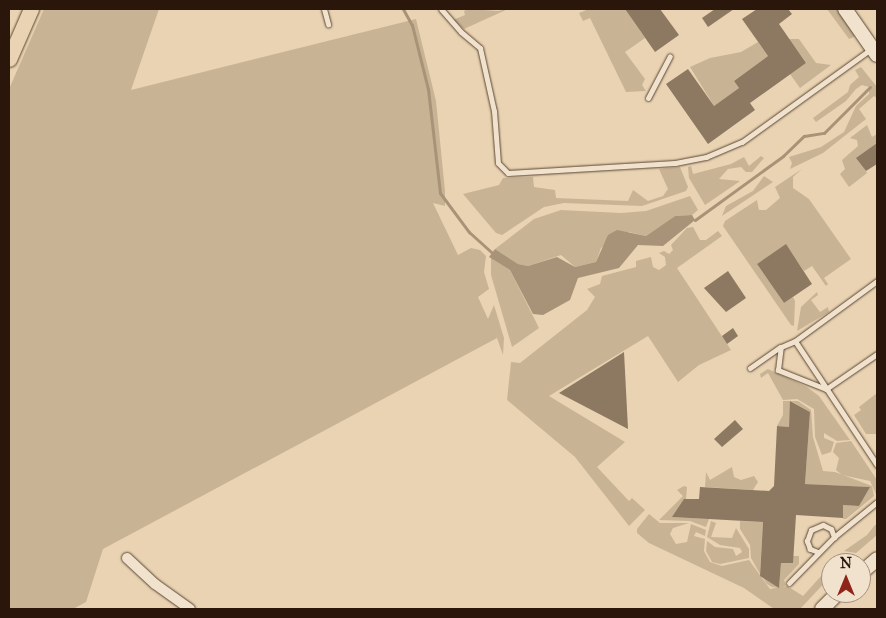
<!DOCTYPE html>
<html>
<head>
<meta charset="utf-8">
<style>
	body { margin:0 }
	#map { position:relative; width:886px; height:618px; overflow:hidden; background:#e9d3b2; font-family:"IM FELL Great Primer",serif }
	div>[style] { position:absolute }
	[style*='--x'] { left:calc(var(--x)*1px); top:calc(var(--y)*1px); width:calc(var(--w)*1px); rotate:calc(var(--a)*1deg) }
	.green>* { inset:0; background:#c9b395 }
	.water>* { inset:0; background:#a89379 }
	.stream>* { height:3px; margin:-1.5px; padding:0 1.5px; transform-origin:1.5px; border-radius:1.5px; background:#a89379 }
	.building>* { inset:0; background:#8d7861 }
	.roads { filter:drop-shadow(0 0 1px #5a4534) drop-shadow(0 0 1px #5a4534) }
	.lane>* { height:5px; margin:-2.5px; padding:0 2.5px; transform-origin:2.5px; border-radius:2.5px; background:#f1e2cd }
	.street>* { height:10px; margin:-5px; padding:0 5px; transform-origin:5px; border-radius:5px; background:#f1e2cd }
	.secondary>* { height:14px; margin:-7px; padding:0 7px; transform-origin:7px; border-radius:7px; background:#f1e2cd }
	.primary>* { height:15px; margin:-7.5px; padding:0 7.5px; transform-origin:7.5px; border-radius:7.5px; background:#e9d3b2 }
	span { translate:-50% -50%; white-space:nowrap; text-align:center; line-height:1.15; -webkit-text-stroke:4px #f1e2cd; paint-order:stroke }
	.frame { position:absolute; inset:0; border:10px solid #2a160a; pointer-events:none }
	.north { position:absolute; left:821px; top:553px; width:50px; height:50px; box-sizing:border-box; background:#f1e2cd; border:1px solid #a1907f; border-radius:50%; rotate:0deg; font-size:14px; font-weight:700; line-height:20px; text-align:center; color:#2a160a }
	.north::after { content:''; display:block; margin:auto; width:18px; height:22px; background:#8f2418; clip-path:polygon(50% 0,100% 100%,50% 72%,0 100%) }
</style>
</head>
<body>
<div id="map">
	<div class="green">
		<i style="clip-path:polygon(44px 9px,159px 9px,131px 90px,416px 19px,436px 101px,445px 191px,445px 206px,433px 203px,458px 255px,471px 248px,480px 250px,486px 256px,484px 272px,489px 289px,478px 297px,488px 319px,494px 305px,504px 338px,503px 355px,497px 338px,103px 549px,86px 602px,73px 609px,9px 609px,9px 89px)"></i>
		<i style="clip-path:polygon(469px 9px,498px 11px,508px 9px,464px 29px,453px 20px,465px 15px,464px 11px)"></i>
		<i style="clip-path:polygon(589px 9px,625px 9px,645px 38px,625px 52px,645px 79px,642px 85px,646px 91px,626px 92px,590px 18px,583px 21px,579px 13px)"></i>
		<i style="clip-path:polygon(827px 9px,837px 9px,856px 36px,849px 39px)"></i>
		<i style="clip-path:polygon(789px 39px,799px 39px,816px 63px,831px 65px,800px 88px,790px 74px,806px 63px)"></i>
		<i style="clip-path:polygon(758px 42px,768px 56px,734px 81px,739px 88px,714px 106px,690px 67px,710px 58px,741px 52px)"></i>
		<i style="clip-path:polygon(861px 67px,877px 87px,877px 98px,874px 96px,859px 109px,866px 119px,823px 153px,790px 169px,792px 163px,789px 157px,821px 147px,844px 132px,856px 106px,869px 94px,869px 87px,862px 85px,856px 89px,846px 101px,816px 122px,813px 118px,848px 92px,850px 85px,859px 77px,855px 70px)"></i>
		<i style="clip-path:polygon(867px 125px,872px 137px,877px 134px,877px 143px,857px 158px,867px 173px,849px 187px,840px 174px,845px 169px,842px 160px,858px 146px,857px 140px,850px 138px)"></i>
		<i style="clip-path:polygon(761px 156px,764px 158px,752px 172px,746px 172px,741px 167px,728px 169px,719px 179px,740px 181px,705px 205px,689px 178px,688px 167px,691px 166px,693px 174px,731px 164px,744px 157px,749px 166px)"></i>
		<i style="clip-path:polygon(680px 167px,688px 187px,686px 191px,642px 206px,564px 203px,544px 207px,502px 235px,496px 233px,463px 194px,499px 185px,503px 178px,533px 177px,534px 187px,555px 190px,556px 198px,628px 201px,633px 190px,648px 201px,663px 196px,668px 189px,659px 169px)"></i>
		<i style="clip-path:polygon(802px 169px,793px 177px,793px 188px,809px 199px,851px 259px,824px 278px,828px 284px,826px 286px,812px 266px,804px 271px,786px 245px,757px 264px,784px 303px,793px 297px,795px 301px,794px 326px,791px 325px,723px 226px,725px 221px,757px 200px,759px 210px,766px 210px,780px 198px,775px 187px)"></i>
		<i style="clip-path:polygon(764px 176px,773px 182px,722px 216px,726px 206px,753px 191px)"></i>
		<i style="clip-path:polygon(690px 196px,698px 210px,692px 215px,675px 216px,646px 236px,629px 232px,601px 248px,596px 262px,575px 267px,561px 255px,528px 266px,518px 264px,495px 249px,534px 219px,561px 210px,621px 213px,646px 211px)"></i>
		<i style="clip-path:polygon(693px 227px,700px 240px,706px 240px,718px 231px,722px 236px,677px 268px,731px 350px,699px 365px,678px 382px,648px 336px,549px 396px,625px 442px,597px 467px,629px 501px,632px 498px,645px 510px,629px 526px,575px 457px,507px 400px,511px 362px,520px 363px,587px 310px,595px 297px,587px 289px,600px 284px,602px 276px,636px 267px,636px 261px,651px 257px,653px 267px,659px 270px,666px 265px,665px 257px,659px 253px,664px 251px,669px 254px,673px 250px,671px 245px,687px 228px)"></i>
		<i style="clip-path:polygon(491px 258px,510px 270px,539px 328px,512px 347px,491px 275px)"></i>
		<i style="clip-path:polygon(817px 292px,818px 295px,811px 300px,820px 312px,828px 307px,829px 312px,797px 331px,801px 307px)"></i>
		<i style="clip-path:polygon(768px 369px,807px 387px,819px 396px,850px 440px,837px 441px,824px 433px,824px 438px,834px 442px,831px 452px,822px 455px,815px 437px,814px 409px,797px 399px,783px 400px,768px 373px,761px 378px,760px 374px)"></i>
		<i style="clip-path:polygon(877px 393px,877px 434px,866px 434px,854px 415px,861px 410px,859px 407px)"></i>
		<i style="clip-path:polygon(783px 401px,798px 401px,811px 410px,813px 437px,823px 471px,835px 472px,872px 486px,874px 496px,846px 519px,843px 519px,843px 505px,859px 506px,869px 487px,805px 484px,810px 412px,791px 401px,789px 427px,777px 426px,783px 415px)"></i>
		<i style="clip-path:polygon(851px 441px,877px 480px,876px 494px,870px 481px,842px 475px,836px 470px,839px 458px,833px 452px,836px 443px)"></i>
		<i style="clip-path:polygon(732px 467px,734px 477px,741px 480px,754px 476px,758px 482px,753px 490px,705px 487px,706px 472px,710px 480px)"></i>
		<i style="clip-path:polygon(684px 486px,687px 487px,686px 499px,673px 517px,709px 519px,706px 527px,690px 521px,659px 520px,683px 496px,677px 490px)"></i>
		<i style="clip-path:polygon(649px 514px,660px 523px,689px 523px,673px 528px,670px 534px,676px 544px,687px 542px,691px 524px,706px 530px,705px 536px,696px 532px,694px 536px,705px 539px,704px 551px,710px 562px,722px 566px,749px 560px,770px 589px,787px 586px,803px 596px,831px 565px,831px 576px,800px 609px,774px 609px,744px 588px,649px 543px,637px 533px,637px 529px)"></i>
		<i style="clip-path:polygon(711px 521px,716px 523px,711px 537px,732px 538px,736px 528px,749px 549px,749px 558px,720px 564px,712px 562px,706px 551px,707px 541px,715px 547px,733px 549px,736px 556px,742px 552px,740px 548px,720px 545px,707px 537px)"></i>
		<i style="clip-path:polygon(740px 521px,763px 522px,760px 574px,751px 558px,750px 545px,740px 529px)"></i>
		<i style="clip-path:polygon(875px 525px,877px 525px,877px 535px,856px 553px,844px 551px,867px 535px)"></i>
		<i style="clip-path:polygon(793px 556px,799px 556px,799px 564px,784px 580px,786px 585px,783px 587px,779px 588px,772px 587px,767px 584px,763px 578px,779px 587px,781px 563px,793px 563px)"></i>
	</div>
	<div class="water">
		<i style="clip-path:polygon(692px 215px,695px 220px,663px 246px,638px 245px,619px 268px,578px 278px,570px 300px,543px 315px,533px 314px,510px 270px,489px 257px,495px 249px,518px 264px,528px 266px,557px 257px,575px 267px,596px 262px,608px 235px,617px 230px,646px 236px,675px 216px)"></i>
	</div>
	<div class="stream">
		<i style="--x:403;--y:9;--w:18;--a:61"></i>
		<i style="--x:412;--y:25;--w:66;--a:76"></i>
		<i style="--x:428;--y:89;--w:105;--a:83.4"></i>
		<i style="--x:440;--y:193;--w:49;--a:53.4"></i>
		<i style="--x:469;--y:232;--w:31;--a:42"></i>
		<i style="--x:695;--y:220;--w:109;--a:-36"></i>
		<i style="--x:783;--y:156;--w:29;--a:-44"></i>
		<i style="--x:804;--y:136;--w:20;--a:-9"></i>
		<i style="--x:824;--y:133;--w:65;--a:-45"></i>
	</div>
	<div class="building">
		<i style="clip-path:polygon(625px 9px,660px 9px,679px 35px,655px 52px)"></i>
		<i style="clip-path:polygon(715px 9px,734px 9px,708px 27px,702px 18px)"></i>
		<i style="clip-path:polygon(757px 9px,788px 9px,792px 14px,779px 24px,806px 63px,750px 103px,755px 110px,708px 144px,666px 84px,688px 69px,714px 106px,739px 88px,734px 81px,768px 56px,742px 19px)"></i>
		<i style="clip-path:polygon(877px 143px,877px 164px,866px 171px,856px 158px)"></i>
		<i style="clip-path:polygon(786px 244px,812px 284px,784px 303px,757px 264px)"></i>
		<i style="clip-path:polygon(728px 271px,746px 298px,726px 312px,704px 288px)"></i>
		<i style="clip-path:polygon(733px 328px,738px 336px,727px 344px,722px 336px)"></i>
		<i style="clip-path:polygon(624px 352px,628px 429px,559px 393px)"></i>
		<i style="clip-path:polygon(790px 401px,810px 412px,805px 484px,870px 487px,859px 506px,843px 505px,843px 518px,796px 515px,793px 563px,781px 563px,779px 588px,760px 576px,763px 522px,672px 517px,684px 499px,699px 499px,700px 487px,769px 491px,774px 486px,777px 426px,789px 427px)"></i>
		<i style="clip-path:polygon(735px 420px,743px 429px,722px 447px,714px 439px)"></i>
	</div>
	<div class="roads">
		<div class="lane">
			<i style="--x:324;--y:9;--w:16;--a:75"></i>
			<i style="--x:441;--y:9;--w:30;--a:49"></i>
			<i style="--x:461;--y:32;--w:25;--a:40"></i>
			<i style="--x:480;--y:48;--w:65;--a:77.5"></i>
			<i style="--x:494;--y:111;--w:52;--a:85.6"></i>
			<i style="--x:498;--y:163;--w:14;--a:45"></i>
			<i style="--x:508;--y:173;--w:167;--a:-3.4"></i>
			<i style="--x:675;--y:163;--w:32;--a:-11"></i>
			<i style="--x:706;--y:157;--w:39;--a:-23"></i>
			<i style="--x:742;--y:142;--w:159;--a:-35.8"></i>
			<i style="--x:648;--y:98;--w:47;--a:-62.4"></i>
			<i style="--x:795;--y:341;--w:149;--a:56.5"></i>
			<i style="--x:750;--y:368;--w:37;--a:-35"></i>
			<i style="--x:826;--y:389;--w:52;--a:-158.4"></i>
			<i style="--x:778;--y:370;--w:23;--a:-83"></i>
			<i style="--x:781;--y:347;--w:15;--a:-23"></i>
			<i style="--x:795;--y:341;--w:102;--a:-36.2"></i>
			<i style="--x:826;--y:389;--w:62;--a:-34.5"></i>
			<i style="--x:818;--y:552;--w:9;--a:-159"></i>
			<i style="--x:810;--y:549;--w:9;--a:-111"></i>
			<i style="--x:807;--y:541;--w:12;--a:-70"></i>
			<i style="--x:811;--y:530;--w:13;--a:-23"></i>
			<i style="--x:823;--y:525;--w:9;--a:27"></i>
			<i style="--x:831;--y:529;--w:9;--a:69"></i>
			<i style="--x:789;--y:583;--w:64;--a:-45.6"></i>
			<i style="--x:834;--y:537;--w:55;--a:-39.1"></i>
		</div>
		<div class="street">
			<i style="--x:127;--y:558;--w:38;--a:43"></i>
			<i style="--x:155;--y:584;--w:43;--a:35.5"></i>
		</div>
		<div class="secondary">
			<i style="--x:845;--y:9;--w:56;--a:55.2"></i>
			<i style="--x:861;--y:573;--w:21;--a:-41"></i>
			<i style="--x:822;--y:609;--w:23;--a:-45"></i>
		</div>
		<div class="primary">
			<i style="--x:9;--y:59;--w:55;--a:-66.3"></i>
		</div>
	</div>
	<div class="frame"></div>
	<div class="north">N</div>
</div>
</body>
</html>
